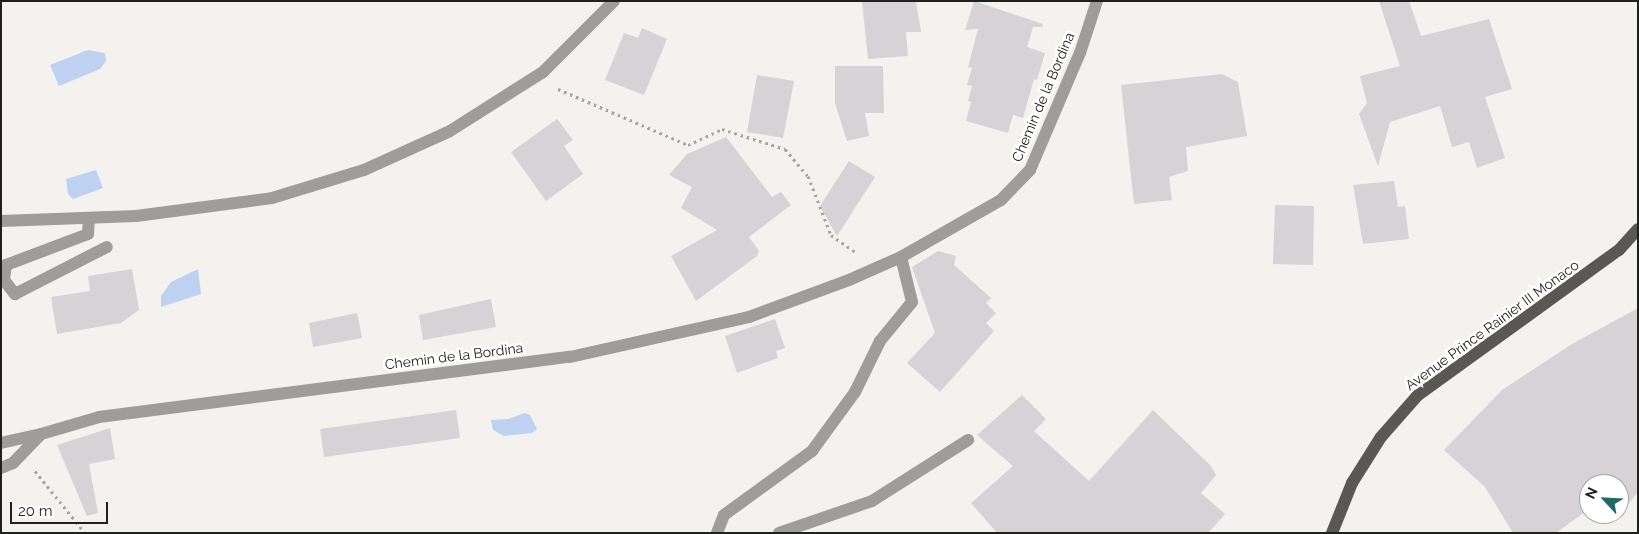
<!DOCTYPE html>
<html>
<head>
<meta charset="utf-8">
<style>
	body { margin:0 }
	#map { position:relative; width:1639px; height:534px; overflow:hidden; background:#f4f2ee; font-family:Raleway,sans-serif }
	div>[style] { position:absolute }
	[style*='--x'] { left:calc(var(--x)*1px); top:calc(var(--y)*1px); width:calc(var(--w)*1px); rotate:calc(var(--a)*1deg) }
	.water>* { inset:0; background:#bfd1f1 }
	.building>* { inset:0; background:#d6d2d6 }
	.path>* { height:3px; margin-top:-1.5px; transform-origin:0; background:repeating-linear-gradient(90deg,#a6a4a1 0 2.5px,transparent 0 6.5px) }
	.service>* { height:12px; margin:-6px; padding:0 6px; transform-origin:6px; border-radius:6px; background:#9e9d9b }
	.minor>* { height:12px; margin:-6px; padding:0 6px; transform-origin:6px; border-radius:6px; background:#9e9d9b }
	.primary>* { height:12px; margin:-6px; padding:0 6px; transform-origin:6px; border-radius:6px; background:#595855 }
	span { translate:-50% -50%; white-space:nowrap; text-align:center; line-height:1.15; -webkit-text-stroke:5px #fff; paint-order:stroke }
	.street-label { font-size:14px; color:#20201e }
	.frame { position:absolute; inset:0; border:2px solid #20201e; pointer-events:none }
	.north { position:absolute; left:1579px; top:474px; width:50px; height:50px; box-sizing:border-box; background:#fff; border:1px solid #a6a6a5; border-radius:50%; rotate:295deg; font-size:14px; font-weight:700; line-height:20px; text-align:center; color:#20201e }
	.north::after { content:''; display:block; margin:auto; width:18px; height:22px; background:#206a63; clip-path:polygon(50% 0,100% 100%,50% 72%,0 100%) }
	.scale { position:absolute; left:10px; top:502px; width:98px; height:22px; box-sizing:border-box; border:2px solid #20201e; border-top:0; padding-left:6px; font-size:15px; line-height:18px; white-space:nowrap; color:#20201e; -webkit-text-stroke:4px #fff; paint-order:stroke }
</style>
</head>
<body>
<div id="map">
	<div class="water">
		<i style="clip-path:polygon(88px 50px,105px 53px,106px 61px,100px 69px,59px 86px,50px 65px)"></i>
		<i style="clip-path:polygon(96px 170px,103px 188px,73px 199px,68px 194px,66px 179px)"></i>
		<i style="clip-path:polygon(198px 269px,201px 294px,161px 307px,161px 296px,171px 282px)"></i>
		<i style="clip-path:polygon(525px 413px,530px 415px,537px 429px,532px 433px,504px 436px,493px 430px,491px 420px,508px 419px)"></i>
	</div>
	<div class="building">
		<i style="clip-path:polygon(862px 1px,916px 1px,921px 32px,906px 32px,908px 56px,868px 59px)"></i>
		<i style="clip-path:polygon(974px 1px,1043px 24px,1042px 27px,1033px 27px,1027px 47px,1045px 53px,1037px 80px,1034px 79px,1023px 118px,1013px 115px,1008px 133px,966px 121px,971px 102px,968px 101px,972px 86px,967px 85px,972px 68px,968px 67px,978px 29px,965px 30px)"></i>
		<i style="clip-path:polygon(1379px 1px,1409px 1px,1421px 36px,1489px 19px,1512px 89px,1485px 97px,1505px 158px,1477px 168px,1469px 142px,1452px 147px,1440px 106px,1390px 122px,1378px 166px,1359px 114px,1367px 103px,1360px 76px,1400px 66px)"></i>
		<i style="clip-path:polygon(642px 28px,667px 39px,644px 95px,605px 80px,624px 33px,638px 38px)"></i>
		<i style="clip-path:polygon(835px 66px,883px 66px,884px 113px,865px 113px,869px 136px,847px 141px,835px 103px)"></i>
		<i style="clip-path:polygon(1222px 74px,1238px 82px,1247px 136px,1186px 147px,1188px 171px,1169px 177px,1172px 200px,1134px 204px,1121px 85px)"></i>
		<i style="clip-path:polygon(757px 75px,794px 81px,783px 138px,747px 132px)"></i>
		<i style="clip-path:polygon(557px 119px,573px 140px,564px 146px,583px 174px,546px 201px,511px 152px)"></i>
		<i style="clip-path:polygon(726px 137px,772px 197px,781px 192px,791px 205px,749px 237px,759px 251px,757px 256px,696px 301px,671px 256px,717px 230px,681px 208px,692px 187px,669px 175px,687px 154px)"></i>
		<i style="clip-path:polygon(849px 161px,875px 177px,837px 236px,820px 206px)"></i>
		<i style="clip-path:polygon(1394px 181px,1398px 207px,1405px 206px,1409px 239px,1363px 244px,1353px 185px)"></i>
		<i style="clip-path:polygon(1275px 205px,1314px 206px,1313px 265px,1273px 264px)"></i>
		<i style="clip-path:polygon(938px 251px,956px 256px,954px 265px,991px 298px,986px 303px,996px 313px,986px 323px,994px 331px,940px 392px,907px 363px,935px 333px,912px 267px)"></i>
		<i style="clip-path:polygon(132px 269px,139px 310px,121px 323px,57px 334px,51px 297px,90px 291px,88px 276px)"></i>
		<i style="clip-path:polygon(491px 299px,496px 327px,423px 340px,419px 315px)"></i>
		<i style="clip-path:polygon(1638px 308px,1638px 492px,1618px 517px,1614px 514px,1619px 514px,1619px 484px,1589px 484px,1589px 509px,1556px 533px,1513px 533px,1485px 487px,1444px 450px,1502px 390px,1572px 344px)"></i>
		<i style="clip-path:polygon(357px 313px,362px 338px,313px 347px,309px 323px)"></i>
		<i style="clip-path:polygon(775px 319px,785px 348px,776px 351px,778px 358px,737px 373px,725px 336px)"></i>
		<i style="clip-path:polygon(1022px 395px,1046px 419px,1034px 431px,1089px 481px,1153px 410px,1211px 466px,1216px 475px,1201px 493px,1225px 514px,1208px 533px,997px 533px,971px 503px,1013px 466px,977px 435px)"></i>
		<i style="clip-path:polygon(456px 410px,460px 438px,324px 457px,320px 429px)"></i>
		<i style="clip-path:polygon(110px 428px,115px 459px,89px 464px,98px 513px,87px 516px,57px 445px)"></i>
	</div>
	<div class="path">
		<i style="--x:558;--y:89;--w:142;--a:23.3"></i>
		<i style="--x:688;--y:145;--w:38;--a:-25"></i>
		<i style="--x:722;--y:129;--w:66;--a:17.6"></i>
		<i style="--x:785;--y:149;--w:35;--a:50"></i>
		<i style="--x:808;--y:176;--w:63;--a:68.7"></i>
		<i style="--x:831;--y:235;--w:29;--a:35"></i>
		<i style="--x:35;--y:471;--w:80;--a:51.1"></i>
	</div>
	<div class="service">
		<i style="--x:89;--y:219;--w:15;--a:94"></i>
		<i style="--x:88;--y:234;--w:88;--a:159.3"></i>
		<i style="--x:6;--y:265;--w:15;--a:98"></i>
		<i style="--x:4;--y:280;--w:18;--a:52"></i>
		<i style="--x:15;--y:294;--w:103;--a:-27.1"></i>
		<i style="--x:1;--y:443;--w:41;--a:-12.7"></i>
		<i style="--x:1;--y:468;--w:13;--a:-23"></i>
		<i style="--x:13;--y:463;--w:40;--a:-46"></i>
		<i style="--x:717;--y:533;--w:19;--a:-69"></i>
		<i style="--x:724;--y:515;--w:109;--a:-36"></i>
		<i style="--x:812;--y:451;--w:73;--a:-53.9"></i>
		<i style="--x:855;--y:392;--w:57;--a:-63.9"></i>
		<i style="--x:880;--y:341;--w:50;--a:-50.6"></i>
		<i style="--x:912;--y:302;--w:46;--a:-103.7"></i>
		<i style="--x:779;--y:533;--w:98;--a:-19"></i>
		<i style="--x:872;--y:501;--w:114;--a:-32.4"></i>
	</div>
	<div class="minor">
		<i style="--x:1;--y:221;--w:135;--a:-2.1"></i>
		<i style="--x:136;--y:216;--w:137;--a:-7.5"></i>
		<i style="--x:272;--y:198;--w:96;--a:-16.9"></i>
		<i style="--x:364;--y:170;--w:94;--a:-24.4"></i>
		<i style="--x:450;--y:131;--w:110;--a:-32.4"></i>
		<i style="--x:543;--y:72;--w:100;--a:-45"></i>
		<i style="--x:41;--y:434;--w:60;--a:-16.3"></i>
		<i style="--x:99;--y:417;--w:475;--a:-7.3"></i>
		<i style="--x:570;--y:357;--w:183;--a:-12.6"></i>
		<i style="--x:749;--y:317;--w:107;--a:-20.3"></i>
		<i style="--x:849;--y:280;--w:57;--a:-23.9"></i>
		<i style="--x:901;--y:257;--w:115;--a:-29.7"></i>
		<i style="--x:1001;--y:200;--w:42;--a:-46"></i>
		<i style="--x:1030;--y:170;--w:127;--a:-66.9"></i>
		<i style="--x:1080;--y:53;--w:55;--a:-71.9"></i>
	</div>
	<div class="primary">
		<i style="--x:1332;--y:533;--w:54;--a:-68.2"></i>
		<i style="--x:1352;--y:483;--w:54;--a:-57.8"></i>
		<i style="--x:1381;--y:437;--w:55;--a:-48.7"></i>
		<i style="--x:1417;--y:396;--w:249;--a:-35.9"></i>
		<i style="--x:1619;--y:250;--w:28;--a:-48"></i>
	</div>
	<div class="street-label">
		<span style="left:1043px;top:97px;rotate:-67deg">Chemin de la Bordina</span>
		<span style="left:1492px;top:325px;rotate:-36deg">Avenue Prince Rainier III Monaco</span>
		<span style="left:454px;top:356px;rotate:-7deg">Chemin de la Bordina</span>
	</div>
	<div class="frame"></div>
	<div class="north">N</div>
	<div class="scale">20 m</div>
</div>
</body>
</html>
